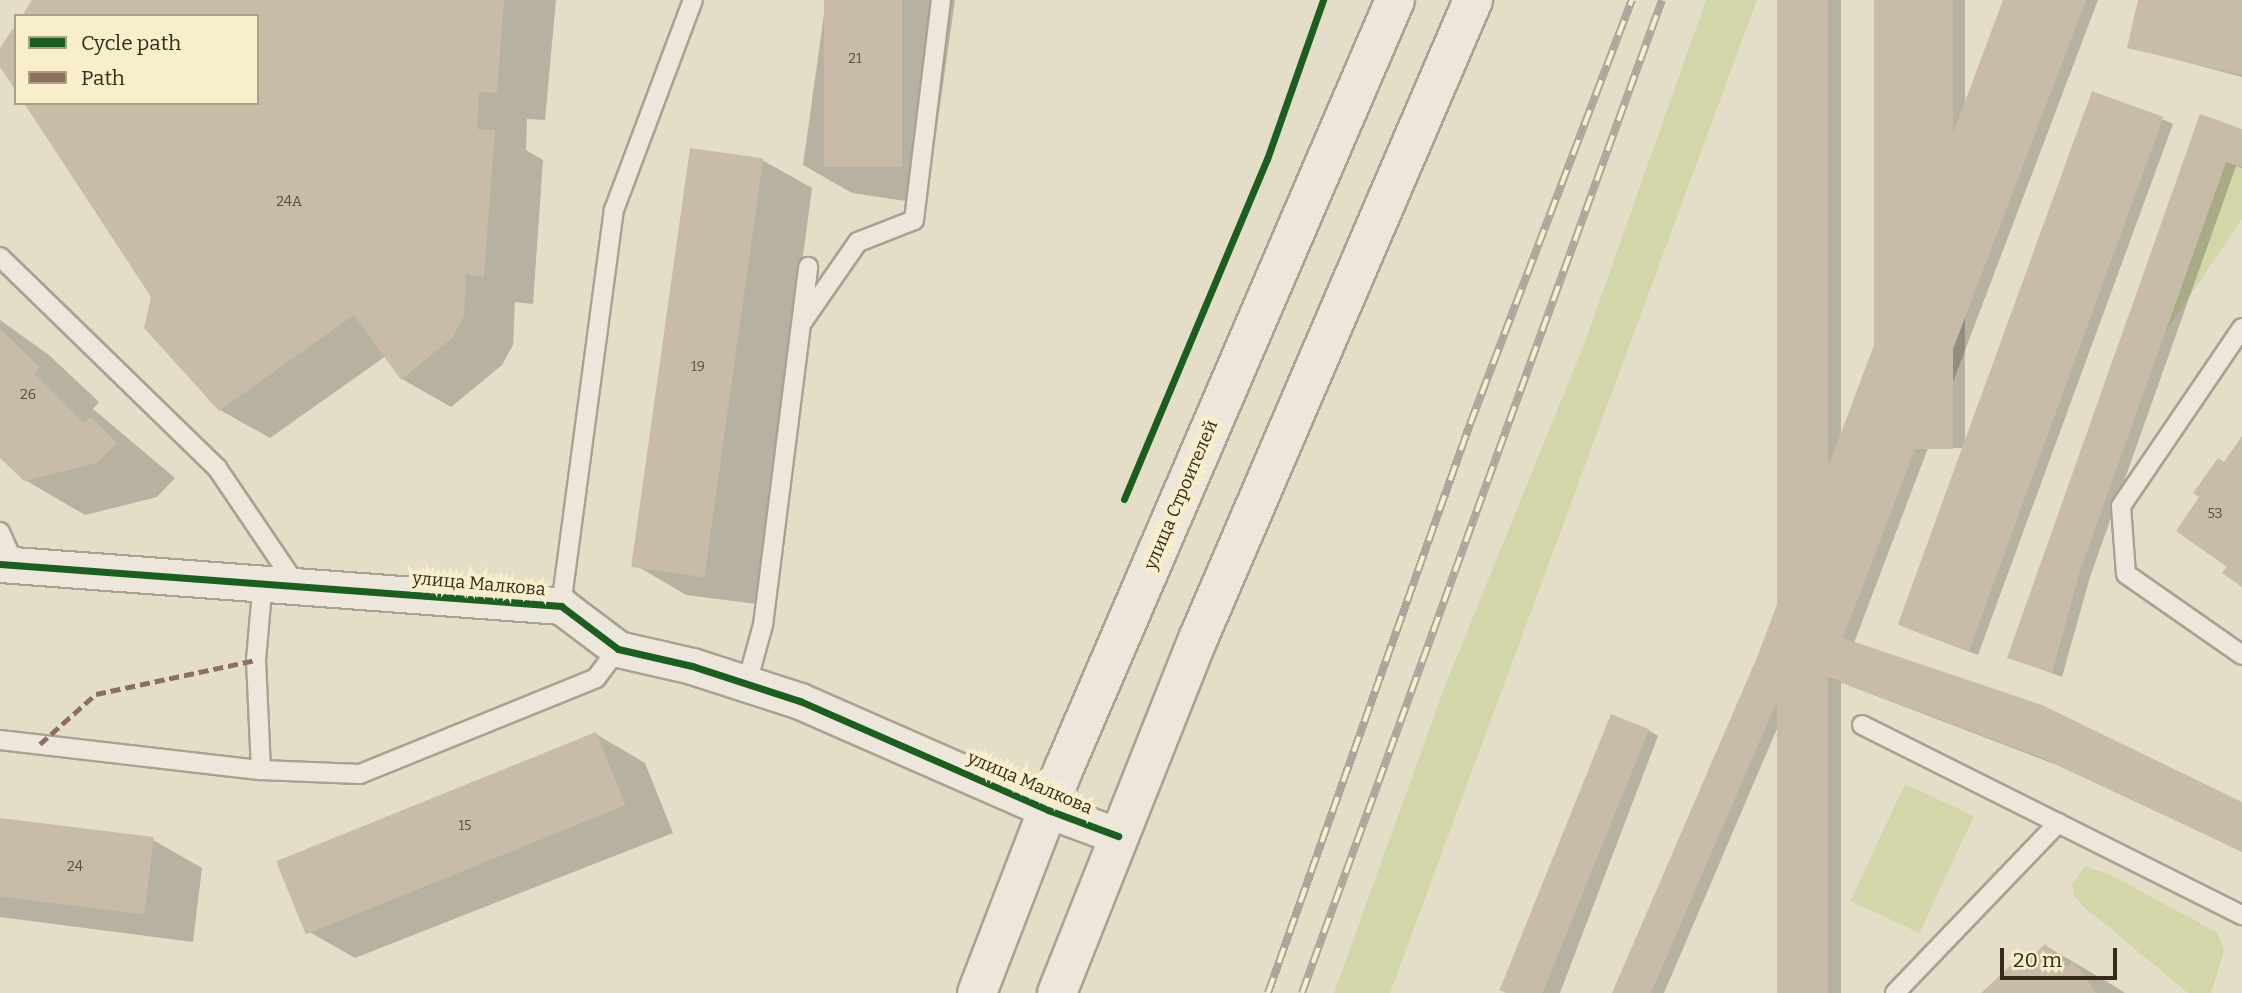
<!DOCTYPE html>
<html>
<head>
<meta charset="utf-8">
<style>
  body { margin:0 }
  #map { position:relative; width:2242px; height:993px; overflow:hidden; background:#e4dec8; font-family:Bitter,serif }
  div>[style] { position:absolute }
  [style*='--x'] { left:calc(var(--x)*1px); top:calc(var(--y)*1px); width:calc(var(--w)*1px); rotate:calc(var(--a)*1deg) }
  .green>* { inset:0; background:#d2d6a8; transform-origin:0 0 }
  .shadow>* { inset:0; background:#0003; transform-origin:0 0 }
  .building>* { inset:0; background:#c8bca8; transform-origin:0 0 }
  .roads { filter:drop-shadow(2px 0 #a8a292) drop-shadow(-2px 0 #a8a292) drop-shadow(0 2px #a8a292) drop-shadow(0 -2px #a8a292) }
  .lane>* { height:18px; margin:-9px; padding:0 9px; transform-origin:9px; border-radius:9px; background:#ece7da }
  .street>* { height:35px; margin:-17.5px; padding:0 17.5px; transform-origin:17.5px; border-radius:17.5px; background:#ece7da }
  .secondary>* { height:38px; margin:-19px; padding:0 19px; transform-origin:19px; border-radius:19px; background:#ece7da }
  .rail>* { height:8px; margin-top:-4px; transform-origin:0; background:repeating-linear-gradient(90deg,#f8eecb 0 16px,#aaa69b 0 32px); box-sizing:border-box; border-block:2px solid #aaa69b }
  .quiet>* { height:5px; margin-top:-2.5px; transform-origin:0; background:repeating-linear-gradient(90deg,#8d6e63 0 10px,transparent 0 15px) }
  .cycleway>* { height:7px; margin:-3.5px; padding:0 3.5px; transform-origin:3.5px; border-radius:3.5px; background:#1b5e20 }
  span { translate:-50% -50%; white-space:nowrap; text-align:center; line-height:1.15; -webkit-text-stroke:7px #f8eecb; paint-order:stroke }
  .number-label { font-size:14px; color:#5b4e3e }
  .number-label span { -webkit-text-stroke-width:0 }
  .street-label { font-size:18px; color:#372a1a }
  .legend { position:absolute; left:14px; top:14px; width:245px; height:91px; box-sizing:border-box; background:#f8eecb; border:2px solid #aba084; margin:0; padding:9px 12px; list-style:none; font-size:21px; color:#372a1a }
  .legend li { display:flex; align-items:center; gap:14px; height:35px }
  .legend b { width:35px; border:2px solid #aba084 }
  .scale { position:absolute; left:2000px; top:948px; width:117px; height:32px; box-sizing:border-box; border:4px solid #372a1a; border-top:0; padding-left:9px; font-size:21px; line-height:24px; white-space:nowrap; color:#372a1a; -webkit-text-stroke:5px #f8eecb; paint-order:stroke }
</style>
</head>
<body>
<div id="map">
  <div class="green">
    <div style="clip-path:polygon(1706px 0,1757px 0,1390px 993px,1334px 993px,1445px 686px,1585px 342px)"></div>
    <div style="clip-path:polygon(2226px 162px,2242px 167px,2242px 219px,2164px 334px)"></div>
    <div style="left:1905px;top:784px;width:76px;height:129px;rotate:25deg"></div>
    <div style="clip-path:polygon(2085px 867px,2107px 873px,2218px 933px,2224px 951px,2211px 993px,2188px 993px,2082px 905px,2074px 896px,2072px 884px)"></div>
  </div>
  <div class="shadow">
    <div style="clip-path:polygon(34px 0,556px 0,545px 120px,527px 119px,526px 150px,543px 160px,533px 304px,515px 302px,513px 345px,502px 365px,451px 407px,402px 379px,386px 356px,270px 438px,220px 410px,146px 327px,257px 103px,257px 16px)"></div>
    <div style="clip-path:polygon(826px 0,955px 0,926px 204px,852px 193px,803px 165px)"></div>
    <div style="left:1779px;top:0;width:62px;height:1061px"></div>
    <div style="left:1876px;top:0;width:89px;height:448px"></div>
    <div style="clip-path:polygon(2005px 0,2098px 0,1854px 643px,2242px 804px,2242px 851px,2057px 765px,1803px 668px,1664px 993px,1614px 993px,1760px 656px)"></div>
    <div style="clip-path:polygon(2140px 0,2242px 0,2242px 77px,2129px 47px)"></div>
    <div style="clip-path:polygon(2201px 116px,2242px 131px,2242px 168px,2236px 166px,2090px 577px,2062px 677px,2009px 657px)"></div>
    <div style="clip-path:polygon(2162px 119px,2173px 124px,1978px 655px,1909px 629px,1898px 623px)"></div>
    <div style="clip-path:polygon(762px 160px,812px 188px,757px 604px,686px 595px,637px 566px)"></div>
    <div style="clip-path:polygon(0 320px,49px 355px,99px 402px,93px 409px,175px 478px,157px 497px,85px 515px,25px 480px,0 456px)"></div>
    <div style="clip-path:polygon(1648px 730px,1658px 736px,1560px 993px,1507px 993px)"></div>
    <div style="clip-path:polygon(596px 734px,645px 763px,673px 833px,355px 958px,306px 930px)"></div>
    <div style="clip-path:polygon(0 820px,153px 840px,202px 868px,193px 942px,0 917px)"></div>
    <div style="clip-path:polygon(2046px 946px,2106px 981px,2125px 993px,1984px 993px,2011px 968px,2019px 972px)"></div>
  </div>
  <div class="building">
    <div style="clip-path:polygon(32px 0,504px 0,497px 93px,479px 92px,477px 129px,495px 130px,484px 277px,466px 274px,464px 316px,453px 337px,401px 380px,354px 315px,219px 411px,144px 328px,151px 297px,24px 103px,257px 103px,257px 16px,22px 16px)"></div>
    <div style="left:824px;top:0;width:78px;height:167px"></div>
    <div style="left:1777px;top:0;width:51px;height:1061px"></div>
    <div style="left:1874px;top:0;width:79px;height:449px"></div>
    <div style="clip-path:polygon(2003px 0,2086px 0,1843px 638px,2042px 705px,2242px 802px,2242px 852px,2045px 759px,1793px 664px,1651px 993px,1612px 993px,1758px 655px)"></div>
    <div style="clip-path:polygon(2138px 0,2242px 0,2242px 75px,2127px 48px)"></div>
    <div style="clip-path:polygon(16px 24px,16px 91px,0 67px,0 48px)"></div>
    <div style="left:2092px;top:91px;width:76px;height:568px;rotate:20deg"></div>
    <div style="clip-path:polygon(2200px 114px,2242px 129px,2242px 167px,2226px 162px,2080px 571px,2052px 673px,2007px 658px)"></div>
    <div style="left:690px;top:148px;width:74px;height:423px;rotate:8deg"></div>
    <div style="clip-path:polygon(0 329px,40px 367px,34px 374px,84px 423px,91px 417px,117px 443px,97px 463px,24px 481px,0 458px)"></div>
    <div style="clip-path:polygon(2242px 436px,2242px 587px,2222px 573px,2227px 567px,2176px 531px,2199px 497px,2193px 493px,2218px 458px,2224px 462px)"></div>
    <div style="left:1611px;top:714px;width:41px;height:298px;rotate:22deg"></div>
    <div style="left:596px;top:732px;width:79px;height:345px;rotate:68deg"></div>
    <div style="left:0;top:818px;width:155px;height:78px;rotate:7deg"></div>
    <div style="clip-path:polygon(2045px 944px,2067px 967px,2073px 961px,2097px 993px,1981px 993px,2011px 965px,2016px 972px)"></div>
  </div>
  <div class="roads">
    <div class="lane">
      <div style="--x:0;--y:257;--w:303;--a:44.2"></div>
      <div style="--x:217;--y:468;--w:139;--a:55.9"></div>
      <div style="--x:803;--y:321;--w:96;--a:-55.2"></div>
      <div style="--x:858;--y:242;--w:60;--a:-21.4"></div>
      <div style="--x:914;--y:220;--w:222;--a:-83"></div>
      <div style="--x:2242;--y:328;--w:215;--a:124.2"></div>
      <div style="--x:2121;--y:506;--w:68;--a:85.8"></div>
      <div style="--x:2126;--y:574;--w:141;--a:34.9"></div>
      <div style="--x:0;--y:532;--w:35;--a:66"></div>
      <div style="--x:561;--y:606;--w:400;--a:-82.4"></div>
      <div style="--x:614;--y:210;--w:224;--a:-69.4"></div>
      <div style="--x:747;--y:683;--w:60;--a:-74.6"></div>
      <div style="--x:763;--y:625;--w:361;--a:-82.8"></div>
      <div style="--x:1862;--y:725;--w:425;--a:26.6"></div>
      <div style="--x:0;--y:740;--w:263;--a:6.6"></div>
      <div style="--x:261;--y:770;--w:99;--a:2.3"></div>
      <div style="--x:360;--y:774;--w:255;--a:-22.1"></div>
      <div style="--x:596;--y:678;--w:36;--a:-53"></div>
      <div style="--x:261;--y:770;--w:110;--a:-92.6"></div>
      <div style="--x:256;--y:660;--w:80;--a:-85"></div>
      <div style="--x:1895;--y:993;--w:236;--a:-46.2"></div>
    </div>
    <div class="street">
      <div style="--x:0;--y:564;--w:563;--a:4.28"></div>
      <div style="--x:561;--y:606;--w:71;--a:37"></div>
      <div style="--x:618;--y:649;--w:76;--a:12.9"></div>
      <div style="--x:692;--y:666;--w:114;--a:18"></div>
      <div style="--x:800;--y:701;--w:271;--a:23.7"></div>
      <div style="--x:1048;--y:810;--w:75;--a:20.4"></div>
    </div>
    <div class="secondary">
      <div style="--x:977;--y:993;--w:241;--a:-68.9"></div>
      <div style="--x:1064;--y:768;--w:836;--a:-66.68"></div>
      <div style="--x:1057;--y:993;--w:381;--a:-68.3"></div>
      <div style="--x:1198;--y:639;--w:696;--a:-66.71"></div>
    </div>
  </div>
  <div class="rail">
    <div style="--x:1268;--y:993;--w:604;--a:-70.45"></div>
    <div style="--x:1470;--y:424;--w:454;--a:-69.1"></div>
    <div style="--x:1302;--y:993;--w:1056;--a:-70.07"></div>
  </div>
  <div class="quiet">
    <div style="--x:40;--y:744;--w:75;--a:-41.8"></div>
    <div style="--x:96;--y:694;--w:164;--a:-12"></div>
  </div>
  <div class="cycleway">
    <div style="--x:1124;--y:499;--w:369;--a:-67.2"></div>
    <div style="--x:1267;--y:159;--w:169;--a:-70.6"></div>
    <div style="--x:0;--y:564;--w:563;--a:4.28"></div>
    <div style="--x:561;--y:606;--w:71;--a:37"></div>
    <div style="--x:618;--y:649;--w:76;--a:12.9"></div>
    <div style="--x:692;--y:666;--w:114;--a:18"></div>
    <div style="--x:800;--y:701;--w:271;--a:23.7"></div>
    <div style="--x:1048;--y:810;--w:75;--a:20.4"></div>
  </div>
  <div class="number-label">
    <span style="left:855px;top:59px">21</span>
    <span style="left:289px;top:202px">24А</span>
    <span style="left:698px;top:367px">19</span>
    <span style="left:28px;top:395px">26</span>
    <span style="left:2215px;top:514px">53</span>
    <span style="left:465px;top:826px">15</span>
    <span style="left:75px;top:867px">24</span>
  </div>
  <div class="street-label">
    <span style="left:1181px;top:495px;rotate:-67deg">улица Строителей</span>
    <span style="left:479px;top:584px;rotate:5deg">улица Малкова</span>
    <span style="left:1030px;top:783px;rotate:23deg">улица Малкова</span>
  </div>
  <ul class="legend">
  <li><b style="height:9px;background:#1b5e20"></b>Cycle path</li>
  <li><b style="height:9px;background:#8d6e63"></b>Path</li>
  </ul>
  <div class="scale">20 m</div>
</div>
</body>
</html>
